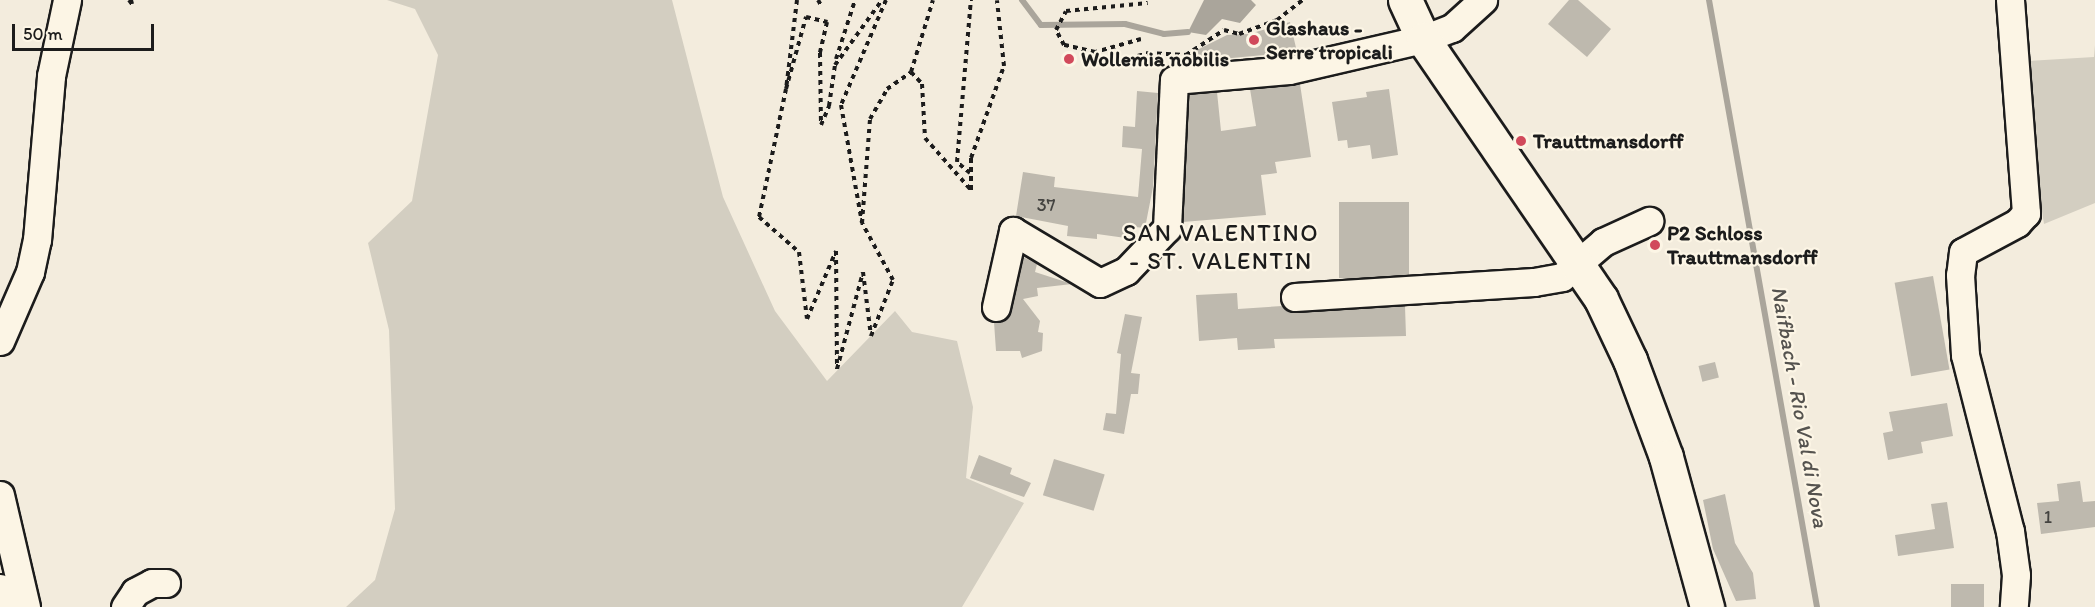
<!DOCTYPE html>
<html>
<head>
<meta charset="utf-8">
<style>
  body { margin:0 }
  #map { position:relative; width:2095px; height:607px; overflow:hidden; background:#f3ecdd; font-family:Itim,sans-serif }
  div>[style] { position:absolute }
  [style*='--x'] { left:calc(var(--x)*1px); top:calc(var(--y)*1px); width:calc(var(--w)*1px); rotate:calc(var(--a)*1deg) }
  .green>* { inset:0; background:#d3cec1 }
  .water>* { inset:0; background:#aaa59b }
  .stream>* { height:6px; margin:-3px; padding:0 3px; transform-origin:3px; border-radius:3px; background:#aaa59b }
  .building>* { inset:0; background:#beb9ae; transform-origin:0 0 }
  .path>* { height:4px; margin-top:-2px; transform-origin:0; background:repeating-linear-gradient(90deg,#1c1c1c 0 4.5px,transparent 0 9px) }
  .roads { filter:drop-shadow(2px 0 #1c1c1c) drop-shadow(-2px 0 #1c1c1c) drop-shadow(0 2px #1c1c1c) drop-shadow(0 -2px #1c1c1c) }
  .minor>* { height:27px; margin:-13.5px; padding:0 13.5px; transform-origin:13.5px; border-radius:13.5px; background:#fcf5e5 }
  .major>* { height:33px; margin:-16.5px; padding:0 16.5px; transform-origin:16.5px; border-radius:16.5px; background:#fcf5e5 }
  .dots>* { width:16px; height:16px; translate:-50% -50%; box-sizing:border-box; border:3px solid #fcf5e5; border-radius:50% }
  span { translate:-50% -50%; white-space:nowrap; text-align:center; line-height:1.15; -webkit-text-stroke:4.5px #fcf5e5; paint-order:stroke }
  .number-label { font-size:18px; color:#444340 }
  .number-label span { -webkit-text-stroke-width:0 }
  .poi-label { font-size:21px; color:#1c1c1c; font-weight:700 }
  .left { translate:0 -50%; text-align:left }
  .water-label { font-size:22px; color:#55534f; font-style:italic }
  .quarter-label { font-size:24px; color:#1c1c1c; letter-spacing:1.5px }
  .scale { position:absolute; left:12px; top:24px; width:142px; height:27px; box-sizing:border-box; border:3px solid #1c1c1c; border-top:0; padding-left:8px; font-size:18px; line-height:21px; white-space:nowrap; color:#1c1c1c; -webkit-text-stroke:4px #fcf5e5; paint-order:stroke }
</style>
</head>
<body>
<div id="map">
  <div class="green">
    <div style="clip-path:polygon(387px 0,672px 0,723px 197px,775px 311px,827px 381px,895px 311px,912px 332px,957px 341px,973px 407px,966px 478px,1024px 503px,962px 607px,346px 607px,375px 580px,395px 509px,389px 330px,368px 243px,412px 201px,438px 55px,415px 9px)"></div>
    <div style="clip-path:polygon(2095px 45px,2095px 203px,2044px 224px,2023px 92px,2028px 61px,2094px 57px)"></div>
  </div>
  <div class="water">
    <div style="clip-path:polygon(1204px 0,1251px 0,1256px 5px,1240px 23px,1222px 19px,1206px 35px,1188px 32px)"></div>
  </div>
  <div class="stream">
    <div style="--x:1022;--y:0;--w:31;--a:53"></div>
    <div style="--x:1041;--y:25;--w:84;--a:-0.7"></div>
    <div style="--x:1125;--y:24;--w:40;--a:14.4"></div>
    <div style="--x:1164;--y:34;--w:24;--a:-5"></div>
    <div style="--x:1709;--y:0;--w:617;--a:79.91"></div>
  </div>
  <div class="building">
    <div style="clip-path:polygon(1569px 0,1578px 0,1611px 29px,1587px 57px,1548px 24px)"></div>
    <div style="clip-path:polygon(1290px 22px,1297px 52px,1200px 61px,1197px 50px,1227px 35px,1249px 34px)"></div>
    <div style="clip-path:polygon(1300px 84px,1311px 157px,1275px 162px,1277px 173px,1261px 175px,1266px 215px,1183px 222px,1189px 94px,1217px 92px,1221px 131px,1256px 126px,1250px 89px)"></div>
    <div style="clip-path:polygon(1389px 89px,1398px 155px,1372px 159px,1370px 145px,1348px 148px,1347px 140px,1338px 141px,1332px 102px,1367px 97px,1366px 92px)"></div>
    <div style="clip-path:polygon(1137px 91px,1158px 93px,1153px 187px,1145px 228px,1135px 227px,1133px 239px,1097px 234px,1097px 239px,1067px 236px,1068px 226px,1016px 216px,1023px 172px,1055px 177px,1054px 187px,1138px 197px,1142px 149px,1122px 147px,1123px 126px,1135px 127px)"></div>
    <div style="left:1339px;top:202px;width:70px;height:76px"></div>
    <div style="clip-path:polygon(1023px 257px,1037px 264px,1035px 272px,1072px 284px,1037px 288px,1038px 296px,1023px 299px,1040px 321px,1038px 332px,1043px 333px,1042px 351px,1022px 358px,1020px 351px,996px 351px,994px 322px,1007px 318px,1011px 311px)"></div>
    <div style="left:1933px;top:276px;width:95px;height:39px;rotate:80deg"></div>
    <div style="clip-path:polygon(1237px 293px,1238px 309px,1282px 306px,1296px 313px,1405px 306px,1406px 336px,1274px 339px,1275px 348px,1238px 350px,1237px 338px,1199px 341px,1196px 295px)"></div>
    <div style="clip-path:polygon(1125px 314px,1142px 317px,1131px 373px,1140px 374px,1138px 394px,1131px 394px,1124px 434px,1103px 430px,1106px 413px,1116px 414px,1121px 354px,1117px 353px)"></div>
    <div style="left:1715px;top:362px;width:16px;height:17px;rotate:76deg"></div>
    <div style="clip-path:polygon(1947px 403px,1953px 436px,1921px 442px,1923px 453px,1888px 460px,1883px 433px,1893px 431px,1889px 412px)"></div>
    <div style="clip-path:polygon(979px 455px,1012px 468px,1010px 474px,1031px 483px,1024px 497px,970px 478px)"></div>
    <div style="left:1054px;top:459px;width:53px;height:38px;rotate:17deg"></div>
    <div style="clip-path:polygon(2080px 481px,2083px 502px,2095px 501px,2095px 527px,2041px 534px,2037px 503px,2059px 501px,2057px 484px)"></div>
    <div style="clip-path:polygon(1725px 494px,1735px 543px,1753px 573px,1756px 599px,1736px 601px,1713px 549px,1703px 500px)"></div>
    <div style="clip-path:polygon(1947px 502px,1954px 548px,1898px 556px,1895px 535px,1935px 529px,1931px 504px)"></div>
    <div style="left:1984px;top:584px;width:23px;height:33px;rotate:90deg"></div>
  </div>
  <div class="path">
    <div style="--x:129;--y:0;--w:5;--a:53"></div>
    <div style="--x:132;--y:4;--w:4;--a:-104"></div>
    <div style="--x:797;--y:0;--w:90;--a:97"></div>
    <div style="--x:786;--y:89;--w:75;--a:-74.5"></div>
    <div style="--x:806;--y:17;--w:22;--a:13"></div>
    <div style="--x:827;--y:22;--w:32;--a:103"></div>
    <div style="--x:820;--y:53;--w:72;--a:89.2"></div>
    <div style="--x:821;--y:125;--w:21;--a:-67"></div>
    <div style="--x:829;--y:106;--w:41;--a:-81.7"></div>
    <div style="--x:835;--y:65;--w:80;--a:-54.1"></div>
    <div style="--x:818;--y:0;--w:8;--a:60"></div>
    <div style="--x:886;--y:0;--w:114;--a:113.2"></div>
    <div style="--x:841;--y:105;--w:120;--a:79.9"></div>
    <div style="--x:862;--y:223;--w:104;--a:-85.6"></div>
    <div style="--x:870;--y:119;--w:34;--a:-60"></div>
    <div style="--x:887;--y:89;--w:29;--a:-35"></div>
    <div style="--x:911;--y:72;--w:16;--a:47"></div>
    <div style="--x:922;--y:84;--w:54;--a:86.8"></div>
    <div style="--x:925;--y:138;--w:69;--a:48.5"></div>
    <div style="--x:971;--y:190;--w:32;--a:-90"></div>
    <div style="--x:971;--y:158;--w:98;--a:-70.3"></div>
    <div style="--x:1004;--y:66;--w:66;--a:-96.1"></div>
    <div style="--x:1141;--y:39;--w:48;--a:164.2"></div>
    <div style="--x:1095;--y:52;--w:32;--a:-167"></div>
    <div style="--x:1064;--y:45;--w:17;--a:-118"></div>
    <div style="--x:1056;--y:30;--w:21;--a:-62"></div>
    <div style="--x:1066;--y:11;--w:82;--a:-5.6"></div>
    <div style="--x:1095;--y:52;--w:16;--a:60"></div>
    <div style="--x:1103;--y:66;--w:47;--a:-16.1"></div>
    <div style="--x:1148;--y:53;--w:38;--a:3"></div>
    <div style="--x:1186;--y:55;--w:45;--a:-33.3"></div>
    <div style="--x:1224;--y:30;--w:16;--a:15"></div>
    <div style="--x:1239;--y:34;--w:40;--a:-20.2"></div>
    <div style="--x:1277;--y:20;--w:33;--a:-38"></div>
    <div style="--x:836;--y:59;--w:62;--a:-72.1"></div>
    <div style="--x:911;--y:72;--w:75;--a:-73"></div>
    <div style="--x:786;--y:89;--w:131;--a:101.9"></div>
    <div style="--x:759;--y:217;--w:53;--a:41.2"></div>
    <div style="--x:799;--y:252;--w:67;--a:83.2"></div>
    <div style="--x:807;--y:319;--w:74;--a:-66.9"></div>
    <div style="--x:836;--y:251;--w:118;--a:89.5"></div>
    <div style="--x:837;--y:369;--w:100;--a:-75"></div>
    <div style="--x:863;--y:272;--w:64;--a:82.9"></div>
    <div style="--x:871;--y:336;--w:60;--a:-68.6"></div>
    <div style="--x:893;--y:280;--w:65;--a:-118.5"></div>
    <div style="--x:970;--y:173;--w:17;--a:-140"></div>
    <div style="--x:957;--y:162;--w:163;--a:-85.1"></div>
  </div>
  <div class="roads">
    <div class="minor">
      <div style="--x:2010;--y:0;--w:214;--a:85.7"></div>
      <div style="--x:2026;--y:213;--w:13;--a:132"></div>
      <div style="--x:2017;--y:223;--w:61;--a:151.8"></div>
      <div style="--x:1963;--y:252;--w:23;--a:97"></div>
      <div style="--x:1960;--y:275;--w:80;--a:86.4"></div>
      <div style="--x:1965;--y:355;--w:182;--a:75.7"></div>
      <div style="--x:2010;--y:531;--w:44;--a:82.2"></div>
      <div style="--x:2016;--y:575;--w:32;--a:94"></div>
      <div style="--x:1295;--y:297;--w:239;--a:-3.6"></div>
      <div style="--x:1534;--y:282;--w:28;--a:-10"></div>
      <div style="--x:1562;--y:277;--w:54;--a:-40.5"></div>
      <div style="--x:1603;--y:242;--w:51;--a:-24.5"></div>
      <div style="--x:996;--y:307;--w:78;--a:-77.4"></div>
      <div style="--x:1013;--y:231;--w:101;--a:30.9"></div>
      <div style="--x:1100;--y:283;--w:29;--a:-25"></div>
      <div style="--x:1126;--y:271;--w:59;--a:-46.4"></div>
      <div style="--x:1167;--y:228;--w:148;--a:-87.3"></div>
      <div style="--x:1174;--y:80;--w:115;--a:-5"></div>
      <div style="--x:1289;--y:70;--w:138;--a:-13"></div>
      <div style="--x:1423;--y:39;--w:31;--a:-21"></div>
      <div style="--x:1452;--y:28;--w:42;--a:-42.1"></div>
      <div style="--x:0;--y:341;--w:75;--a:-66.5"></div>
      <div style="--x:30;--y:272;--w:33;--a:-78"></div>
      <div style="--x:37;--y:240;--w:165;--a:-85.1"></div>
      <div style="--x:51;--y:76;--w:78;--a:-78.1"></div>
      <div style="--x:0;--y:495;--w:115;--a:76.9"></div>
      <div style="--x:0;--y:588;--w:20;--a:75"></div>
      <div style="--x:125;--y:607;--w:18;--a:-56"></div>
      <div style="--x:135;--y:592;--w:19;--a:-28"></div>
      <div style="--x:152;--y:583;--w:14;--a:0"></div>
    </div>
    <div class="major">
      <div style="--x:1405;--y:0;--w:43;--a:65.2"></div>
      <div style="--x:1423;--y:39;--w:315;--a:55.6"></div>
      <div style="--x:1601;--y:299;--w:68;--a:64.6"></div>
      <div style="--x:1630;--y:360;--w:103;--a:69.6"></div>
      <div style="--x:1666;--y:457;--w:156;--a:74.7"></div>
    </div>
  </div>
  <div class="dots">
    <div style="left:1254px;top:40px;background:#d1495b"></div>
    <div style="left:1069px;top:59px;background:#d1495b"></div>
    <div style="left:1521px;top:141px;background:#d1495b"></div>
    <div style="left:1655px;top:245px;background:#d1495b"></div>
  </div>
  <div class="number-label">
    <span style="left:1046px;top:205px">37</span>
    <span style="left:2048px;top:517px">1</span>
  </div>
  <div class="poi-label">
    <span class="left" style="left:1266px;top:40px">Glashaus -<br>Serre tropicali</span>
    <span class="left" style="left:1081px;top:59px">Wollemia nobilis</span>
    <span class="left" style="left:1533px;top:141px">Trauttmansdorff</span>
    <span class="left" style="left:1667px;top:245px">P2 Schloss<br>Trauttmansdorff</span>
  </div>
  <div class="water-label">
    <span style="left:1800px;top:407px;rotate:80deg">Naifbach - Rio Val di Nova</span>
  </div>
  <div class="quarter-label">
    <span style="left:1221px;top:247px">SAN VALENTINO<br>- ST. VALENTIN</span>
  </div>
  <div class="scale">50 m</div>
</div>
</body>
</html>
